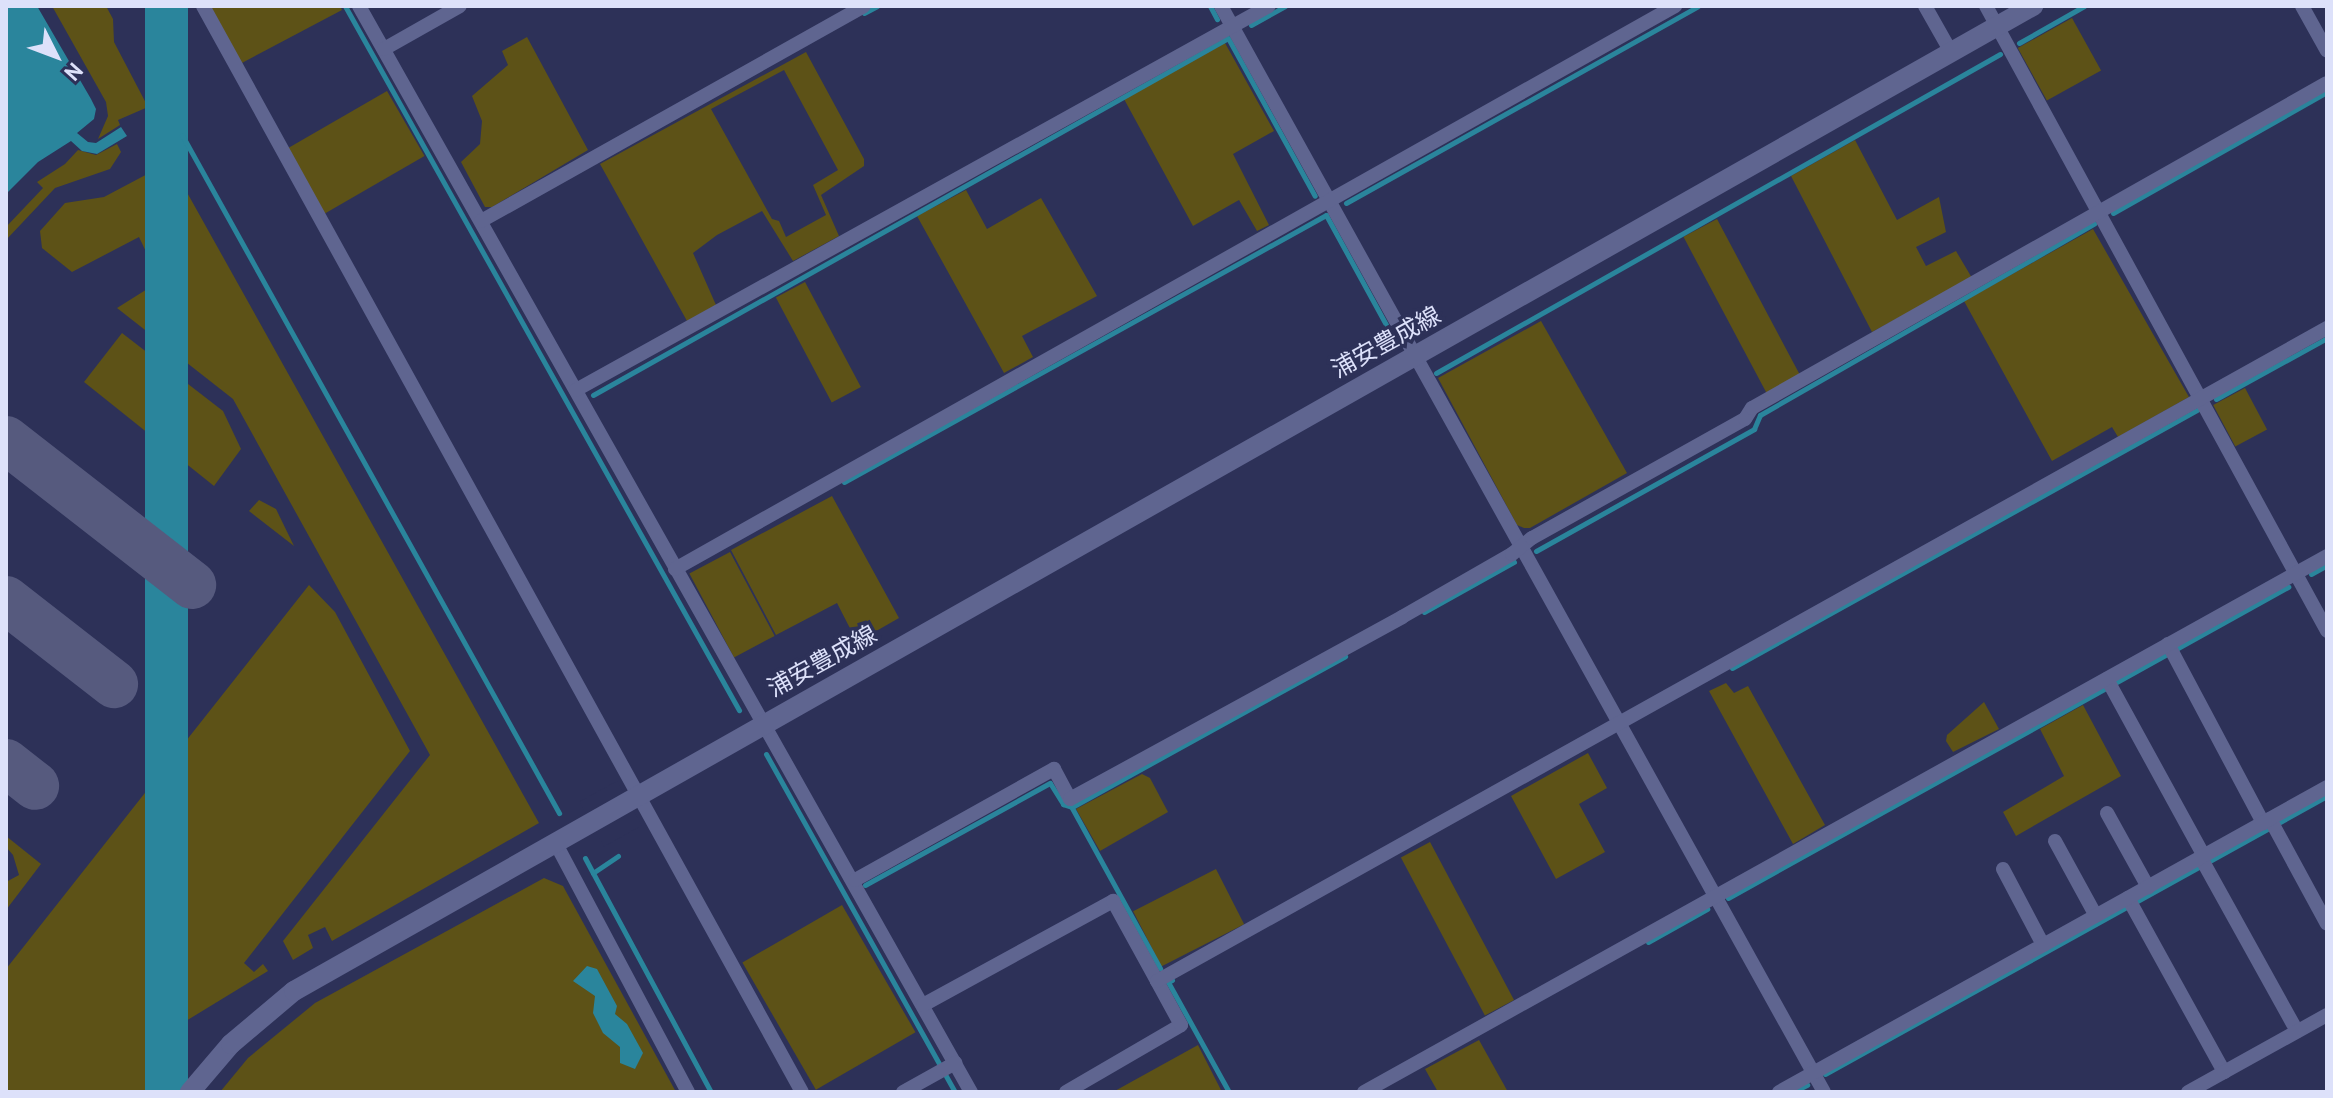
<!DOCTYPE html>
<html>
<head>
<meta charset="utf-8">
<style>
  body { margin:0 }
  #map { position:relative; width:2333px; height:1098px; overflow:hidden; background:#2d3158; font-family:"PT Sans","Noto Sans JP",sans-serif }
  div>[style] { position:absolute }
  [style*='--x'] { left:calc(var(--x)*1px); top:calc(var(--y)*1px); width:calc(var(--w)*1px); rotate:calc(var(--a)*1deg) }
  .green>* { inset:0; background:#5d5217; transform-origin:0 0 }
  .water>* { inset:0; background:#2a859c; transform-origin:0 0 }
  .pier>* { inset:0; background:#2d3158; transform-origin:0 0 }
  .stream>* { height:5px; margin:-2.5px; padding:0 2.5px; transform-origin:2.5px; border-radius:2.5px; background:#2a859c }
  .taxiway>* { height:48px; margin:-24px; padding:0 24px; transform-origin:24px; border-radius:24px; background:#565a7e }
  .street>* { height:14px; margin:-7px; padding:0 7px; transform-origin:7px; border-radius:7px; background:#5f6590 }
  .secondary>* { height:20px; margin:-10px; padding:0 10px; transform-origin:10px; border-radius:10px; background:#5f6590 }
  span { translate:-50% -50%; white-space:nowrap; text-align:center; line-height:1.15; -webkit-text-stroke:7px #2d3158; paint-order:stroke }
  .street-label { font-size:24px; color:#dde1fa }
  .frame { position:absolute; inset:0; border:8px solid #dde1fa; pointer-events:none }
  .north { position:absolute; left:16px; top:16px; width:80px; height:80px; -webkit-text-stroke:6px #2d3158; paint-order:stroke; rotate:132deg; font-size:22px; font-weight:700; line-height:32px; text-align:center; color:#dde1fa }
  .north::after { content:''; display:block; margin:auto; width:28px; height:36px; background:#dde1fa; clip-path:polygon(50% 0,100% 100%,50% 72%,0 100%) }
</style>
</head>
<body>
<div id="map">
  <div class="green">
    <div style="clip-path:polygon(52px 6px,106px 6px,113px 19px,114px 42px,148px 107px,118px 120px,120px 125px,98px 139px,108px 116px,106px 102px)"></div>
    <div style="clip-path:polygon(209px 6px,340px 6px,342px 10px,240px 64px)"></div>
    <div style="left:2072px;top:18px;width:60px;height:62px;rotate:61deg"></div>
    <div style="clip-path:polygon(527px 37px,588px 150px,492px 207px,485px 207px,461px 162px,480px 144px,482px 121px,472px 96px,508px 65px,502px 51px)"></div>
    <div style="clip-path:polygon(1225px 43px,1274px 131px,1233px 154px,1269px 225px,1257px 231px,1239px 200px,1193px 226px,1124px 99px)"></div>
    <div style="clip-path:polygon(evenodd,806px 52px,864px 159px,864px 166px,821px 195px,839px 236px,793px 261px,762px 211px,717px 235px,693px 253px,716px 305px,687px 321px,600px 164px,806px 52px,784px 70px,838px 170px,813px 185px,826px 215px,786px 237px,779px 221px,772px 219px,711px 109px,784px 70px)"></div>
    <div style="left:387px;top:91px;width:75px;height:115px;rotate:60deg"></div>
    <div style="clip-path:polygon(1855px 140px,1897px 220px,1939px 197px,1946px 232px,1916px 247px,1926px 266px,1956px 251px,1972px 278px,1872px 332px,1791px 176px)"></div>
    <div style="clip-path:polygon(117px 144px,121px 152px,110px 169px,55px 188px,6px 240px,6px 227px,43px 188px,37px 182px,65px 164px,78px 150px,96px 155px)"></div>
    <div style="clip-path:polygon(170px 162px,539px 823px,332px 941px,325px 927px,308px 935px,313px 948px,293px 960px,283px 941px,430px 755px,233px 399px,117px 308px,160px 281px,139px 237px,72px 272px,42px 248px,40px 231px,65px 203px,104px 197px)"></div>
    <div style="clip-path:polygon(966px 190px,987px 229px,1041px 198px,1097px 296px,1022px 336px,1033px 357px,1004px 373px,917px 216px)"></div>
    <div style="left:1717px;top:219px;width:177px;height:38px;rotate:62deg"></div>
    <div style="clip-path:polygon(2093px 229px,2189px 397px,2118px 437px,2112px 427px,2052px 461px,1964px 301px)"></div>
    <div style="left:805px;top:282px;width:119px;height:33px;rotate:62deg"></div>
    <div style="clip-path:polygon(1541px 321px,1627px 473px,1530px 528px,1524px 528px,1517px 525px,1438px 378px)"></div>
    <div style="clip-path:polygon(122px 333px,223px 411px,241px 449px,214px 486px,84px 382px)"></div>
    <div style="left:2245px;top:388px;width:47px;height:36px;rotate:62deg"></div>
    <div style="clip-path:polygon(832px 496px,899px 618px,857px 642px,837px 603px,776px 635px,731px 550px)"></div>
    <div style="clip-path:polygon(259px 500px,276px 509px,294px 546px,249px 511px)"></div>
    <div style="left:730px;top:552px;width:95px;height:46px;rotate:62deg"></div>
    <div style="clip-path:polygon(309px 585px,335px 612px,410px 751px,244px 963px,254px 972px,263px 964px,268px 971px,181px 1024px,186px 1034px,180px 1064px,158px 1092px,6px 1092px,6px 969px)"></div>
    <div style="clip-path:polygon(1726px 683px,1734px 693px,1748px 686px,1825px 825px,1793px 844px,1709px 691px)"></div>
    <div style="clip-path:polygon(1984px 702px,1999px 729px,1953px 752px,1946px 741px,1947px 735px)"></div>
    <div style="clip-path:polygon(2083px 705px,2121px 776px,2016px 836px,2003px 812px,2064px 776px,2040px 729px)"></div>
    <div style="clip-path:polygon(1588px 753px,1607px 788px,1579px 804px,1605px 852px,1556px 879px,1511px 796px)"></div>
    <div style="clip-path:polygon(1142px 774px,1150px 778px,1168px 812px,1100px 851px,1076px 809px)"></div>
    <div style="clip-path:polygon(6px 836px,41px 864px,6px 910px,6px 882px,19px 875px,13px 855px,6px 847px)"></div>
    <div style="left:1430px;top:842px;width:179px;height:33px;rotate:62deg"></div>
    <div style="left:1216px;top:869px;width:62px;height:93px;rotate:63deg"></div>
    <div style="clip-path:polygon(544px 878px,563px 886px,676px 1092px,220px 1092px,248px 1058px,315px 1003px)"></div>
    <div style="left:842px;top:905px;width:147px;height:115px;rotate:60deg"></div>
    <div style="clip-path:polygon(1479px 1040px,1508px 1092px,1438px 1092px,1425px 1069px)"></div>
    <div style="clip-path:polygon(1198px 1045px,1222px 1092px,1113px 1092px)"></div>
  </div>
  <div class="water">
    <div style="clip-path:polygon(6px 6px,37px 6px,91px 99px,96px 109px,94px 119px,77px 133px,88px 142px,96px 143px,121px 127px,127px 136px,97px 154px,82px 151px,71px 141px,38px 162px,6px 194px)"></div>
    <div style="left:145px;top:6px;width:43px;height:1241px"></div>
    <div style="clip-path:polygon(587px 966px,597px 969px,617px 1006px,615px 1014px,627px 1024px,643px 1053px,635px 1069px,620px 1063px,620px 1047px,603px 1033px,593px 1013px,595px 996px,573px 981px)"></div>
  </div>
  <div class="pier">
    <div style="left:617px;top:781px;width:51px;height:43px;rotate:61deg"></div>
  </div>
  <div class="stream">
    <div style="--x:345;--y:6;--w:807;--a:60.77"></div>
    <div style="--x:1210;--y:6;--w:15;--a:62"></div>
    <div style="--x:864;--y:13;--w:15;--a:-28"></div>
    <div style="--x:1251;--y:25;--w:39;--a:-29"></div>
    <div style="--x:2019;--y:43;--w:75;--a:-29.6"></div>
    <div style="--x:182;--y:135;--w:776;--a:60.92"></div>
    <div style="--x:1346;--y:203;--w:403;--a:-29.2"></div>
    <div style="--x:2113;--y:213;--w:246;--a:-29.5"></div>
    <div style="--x:1436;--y:373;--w:648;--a:-29.49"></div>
    <div style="--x:593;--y:395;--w:728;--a:-29.34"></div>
    <div style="--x:1228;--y:38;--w:180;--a:61.2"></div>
    <div style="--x:2216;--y:399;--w:127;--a:-28.8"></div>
    <div style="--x:844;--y:482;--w:551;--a:-28.98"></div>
    <div style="--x:1326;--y:215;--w:144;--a:61.3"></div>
    <div style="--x:1536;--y:551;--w:250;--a:-29.2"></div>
    <div style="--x:1754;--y:429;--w:15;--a:-67"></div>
    <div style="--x:1760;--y:415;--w:385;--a:-29.8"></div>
    <div style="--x:2311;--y:574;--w:18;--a:-29"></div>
    <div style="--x:1424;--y:612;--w:103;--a:-29.1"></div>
    <div style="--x:1732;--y:668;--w:532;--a:-29.02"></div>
    <div style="--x:766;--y:754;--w:387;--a:60.8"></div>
    <div style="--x:1072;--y:808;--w:183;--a:61.2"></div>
    <div style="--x:618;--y:856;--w:30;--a:146"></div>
    <div style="--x:593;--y:873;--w:249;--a:61.7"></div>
    <div style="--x:585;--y:858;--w:17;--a:62"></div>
    <div style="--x:865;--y:885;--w:211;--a:-28.9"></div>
    <div style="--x:1050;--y:783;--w:25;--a:58"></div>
    <div style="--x:1063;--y:804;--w:9;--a:18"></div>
    <div style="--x:1072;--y:807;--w:312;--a:-28.9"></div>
    <div style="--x:1728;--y:898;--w:641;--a:-29.05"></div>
    <div style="--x:1648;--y:942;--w:68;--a:-29.2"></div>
    <div style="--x:1172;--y:980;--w:4;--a:153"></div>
    <div style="--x:1168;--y:982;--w:126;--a:61"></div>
    <div style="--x:1825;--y:1074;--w:574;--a:-28.98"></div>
    <div style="--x:1793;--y:1092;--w:16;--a:-27"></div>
  </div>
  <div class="taxiway">
    <div style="--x:6;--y:440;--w:236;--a:37.9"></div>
    <div style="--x:6;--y:600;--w:137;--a:37.9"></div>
    <div style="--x:6;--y:763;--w:37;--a:38"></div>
  </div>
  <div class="street">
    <div style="--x:203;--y:6;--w:1240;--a:61.12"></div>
    <div style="--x:359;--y:6;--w:1247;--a:60.6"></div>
    <div style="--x:1221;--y:6;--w:1242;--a:60.96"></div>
    <div style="--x:1925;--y:6;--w:53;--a:60.5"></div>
    <div style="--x:1986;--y:6;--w:712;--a:61.38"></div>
    <div style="--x:2302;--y:6;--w:51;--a:60.9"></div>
    <div style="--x:384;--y:49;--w:87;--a:-29.5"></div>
    <div style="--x:481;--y:221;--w:439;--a:-29.3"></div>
    <div style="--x:576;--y:390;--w:792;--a:-28.99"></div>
    <div style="--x:675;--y:569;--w:1148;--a:-29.38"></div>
    <div style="--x:2168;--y:644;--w:203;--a:62"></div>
    <div style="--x:2107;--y:679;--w:202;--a:61.3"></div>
    <div style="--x:2107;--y:813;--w:85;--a:61"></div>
    <div style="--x:2270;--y:819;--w:119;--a:61.5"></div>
    <div style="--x:2055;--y:841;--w:85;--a:61.3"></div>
    <div style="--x:555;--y:842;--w:283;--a:62"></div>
    <div style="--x:2201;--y:858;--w:198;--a:61"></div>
    <div style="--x:2003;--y:869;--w:86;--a:62.2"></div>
    <div style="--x:855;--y:880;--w:228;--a:-29.2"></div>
    <div style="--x:1054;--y:769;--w:34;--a:62"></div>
    <div style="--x:1070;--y:799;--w:379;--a:-28.7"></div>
    <div style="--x:1402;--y:617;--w:127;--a:-29.8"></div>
    <div style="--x:1512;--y:554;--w:26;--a:-39"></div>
    <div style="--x:1532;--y:538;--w:244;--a:-29.2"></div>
    <div style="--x:1745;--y:419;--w:13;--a:-58"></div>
    <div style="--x:1752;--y:408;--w:660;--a:-29.48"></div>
    <div style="--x:2128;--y:898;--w:199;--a:61.1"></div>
    <div style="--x:923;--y:1005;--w:217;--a:-28.7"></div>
    <div style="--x:1113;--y:901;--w:91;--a:61.2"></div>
    <div style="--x:903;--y:1092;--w:60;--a:-29.1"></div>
    <div style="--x:1066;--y:1092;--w:133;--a:-30.2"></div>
    <div style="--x:1181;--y:1025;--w:50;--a:-118.6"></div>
    <div style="--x:1157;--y:981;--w:1340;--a:-29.17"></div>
    <div style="--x:1364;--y:1092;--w:1102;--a:-29.1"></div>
    <div style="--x:1779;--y:1092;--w:627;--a:-29.1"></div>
    <div style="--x:2188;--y:1092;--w:159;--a:-29"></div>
  </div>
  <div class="secondary">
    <div style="--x:190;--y:1092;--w:63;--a:-49.5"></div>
    <div style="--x:231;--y:1044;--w:82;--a:-40.1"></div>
    <div style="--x:294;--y:991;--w:1999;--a:-29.53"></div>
  </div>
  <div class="street-label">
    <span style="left:1386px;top:342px;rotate:-29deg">浦安豊成線</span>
    <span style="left:822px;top:661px;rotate:-29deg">浦安豊成線</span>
  </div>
  <div class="frame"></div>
  <div class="north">N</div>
</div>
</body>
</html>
